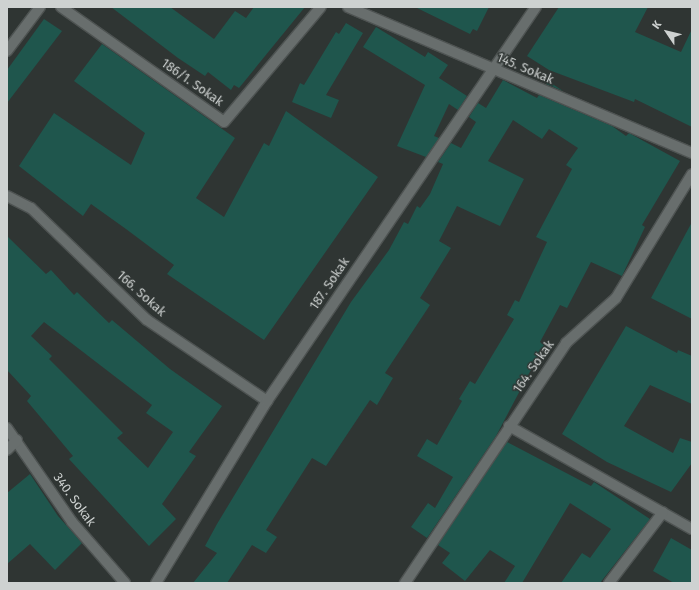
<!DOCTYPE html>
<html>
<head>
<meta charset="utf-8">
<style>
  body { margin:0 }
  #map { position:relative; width:699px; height:590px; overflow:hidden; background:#2f3533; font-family:"Fira Sans",sans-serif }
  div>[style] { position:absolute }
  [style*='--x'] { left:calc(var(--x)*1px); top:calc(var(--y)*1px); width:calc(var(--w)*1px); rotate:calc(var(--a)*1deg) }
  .building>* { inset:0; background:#1f564d }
  .roads { filter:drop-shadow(1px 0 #4e5352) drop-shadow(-1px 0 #4e5352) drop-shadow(0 1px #4e5352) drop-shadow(0 -1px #4e5352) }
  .minor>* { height:10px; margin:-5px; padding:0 5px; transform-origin:5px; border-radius:5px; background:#686e6d }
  span { translate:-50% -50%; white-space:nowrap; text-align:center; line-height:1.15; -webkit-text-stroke:3px #2f3533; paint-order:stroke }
  .street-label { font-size:13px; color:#ced2d1 }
  .frame { position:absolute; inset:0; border:8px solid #ced2d1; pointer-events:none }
  .north { position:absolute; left:647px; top:12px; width:40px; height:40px; -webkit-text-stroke:3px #2f3533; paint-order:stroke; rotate:305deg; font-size:11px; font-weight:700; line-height:16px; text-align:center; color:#ced2d1 }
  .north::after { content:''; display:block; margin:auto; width:14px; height:18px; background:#ced2d1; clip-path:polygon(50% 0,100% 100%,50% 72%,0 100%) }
</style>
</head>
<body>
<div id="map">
  <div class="building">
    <div style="clip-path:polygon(111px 7px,170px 7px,214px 39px,235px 11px,246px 18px,254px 7px,305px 7px,239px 88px,234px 85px,231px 90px,208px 72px,205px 76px,178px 58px)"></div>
    <div style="clip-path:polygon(415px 7px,489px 7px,477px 31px,473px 29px,470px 34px)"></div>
    <div style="clip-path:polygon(559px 7px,648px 7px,635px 32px,681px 52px,692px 29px,692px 127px,635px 99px,634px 102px,549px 70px,527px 56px)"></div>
    <div style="clip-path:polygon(44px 19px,62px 31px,7px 103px,7px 70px)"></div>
    <div style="clip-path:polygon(346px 23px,363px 33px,326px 95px,339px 100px,331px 118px,292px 102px,300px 83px,304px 85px,336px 32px,339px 34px)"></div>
    <div style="clip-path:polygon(376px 27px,425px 57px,428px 52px,448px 65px,439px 78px,467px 96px,458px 110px,449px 104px,434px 136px,439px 138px,426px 157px,397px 146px,425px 85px,363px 47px)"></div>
    <div style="clip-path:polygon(102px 44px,235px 138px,196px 198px,224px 217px,264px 143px,269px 146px,286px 111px,378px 177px,264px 340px,167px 274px,174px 265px,126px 229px,91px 204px,83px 216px,19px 166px,54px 113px,131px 165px,145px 133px,74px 81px)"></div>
    <div style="clip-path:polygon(503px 80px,537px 98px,539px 95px,612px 126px,626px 136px,629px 133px,680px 161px,642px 225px,645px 227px,622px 276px,591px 262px,567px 308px,560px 305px,540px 342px,544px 345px,496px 436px,427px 538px,411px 527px,428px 503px,435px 508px,453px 477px,417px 456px,427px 439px,437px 445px,462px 401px,459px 399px,470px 381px,475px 384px,514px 319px,507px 315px,515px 300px,519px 302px,547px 242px,536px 237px,572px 169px,566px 165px,578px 148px,549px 129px,542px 139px,513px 120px,488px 161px,524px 179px,500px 226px,457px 206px,439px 241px,451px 248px,420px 298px,430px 305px,385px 373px,393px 378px,377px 405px,370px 400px,326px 466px,312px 458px,266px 530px,277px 537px,266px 553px,252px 545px,227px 583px,193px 583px,217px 553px,205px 546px,217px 524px,351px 302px,389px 250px,404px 222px,408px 224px,417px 206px,420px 208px,430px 194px,443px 164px,438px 162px,451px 143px,461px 148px,476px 122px,469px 117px,478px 103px,486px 108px)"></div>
    <div style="clip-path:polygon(548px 81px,563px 91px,546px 84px)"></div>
    <div style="clip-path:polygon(692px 222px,692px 319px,651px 298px)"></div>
    <div style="clip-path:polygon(evenodd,7px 236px,46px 274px,51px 270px,74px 295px,77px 292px,109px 323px,112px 320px,170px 369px,222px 406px,189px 452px,196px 456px,162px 504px,176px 519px,149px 546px,69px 459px,73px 456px,27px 401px,31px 396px,7px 370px,7px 236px,44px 322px,152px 405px,146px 413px,173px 432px,148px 468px,117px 438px,123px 433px,49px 359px,52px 356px,31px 336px,44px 322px)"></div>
    <div style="clip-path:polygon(626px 326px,677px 353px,678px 350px,692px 356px,692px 404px,650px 385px,624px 426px,673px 453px,680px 438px,692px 442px,692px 463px,671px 492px,607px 462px,562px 434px)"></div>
    <div style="clip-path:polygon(507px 442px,591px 486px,594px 482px,650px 519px,600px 583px,561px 583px,582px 553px,590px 558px,611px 529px,570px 503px,522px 583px,504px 583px,515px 566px,490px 550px,465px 581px,442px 563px,450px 553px,438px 545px)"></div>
    <div style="clip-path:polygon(30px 474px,58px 516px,82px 543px,55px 570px,30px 544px,7px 564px,7px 493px)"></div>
    <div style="clip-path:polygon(671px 538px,692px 550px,692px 583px,674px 583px,653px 571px)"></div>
  </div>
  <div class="roads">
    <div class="minor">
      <div style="--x:61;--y:7;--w:199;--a:35.2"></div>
      <div style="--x:224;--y:122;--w:150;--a:-49.9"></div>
      <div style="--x:348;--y:7;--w:374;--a:23"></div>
      <div style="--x:7;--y:51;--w:55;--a:-53.1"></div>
      <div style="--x:7;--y:196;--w:27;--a:27"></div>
      <div style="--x:31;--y:208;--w:161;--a:44"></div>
      <div style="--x:147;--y:320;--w:145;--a:34"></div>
      <div style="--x:509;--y:426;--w:210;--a:29.4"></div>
      <div style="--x:7;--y:428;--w:114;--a:55.3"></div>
      <div style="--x:72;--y:522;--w:81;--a:49"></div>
      <div style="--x:7;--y:450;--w:14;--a:-45"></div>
      <div style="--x:156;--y:583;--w:213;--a:-58.6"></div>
      <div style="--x:267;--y:401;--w:477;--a:-55.7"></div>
      <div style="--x:405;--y:583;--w:289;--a:-56.1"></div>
      <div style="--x:566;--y:343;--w:67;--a:-42"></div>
      <div style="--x:616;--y:298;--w:145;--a:-58.5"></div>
      <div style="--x:609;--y:583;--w:89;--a:-52.7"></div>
    </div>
  </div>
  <div class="street-label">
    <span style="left:525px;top:69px;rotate:23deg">145. Sokak</span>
    <span style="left:192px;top:83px;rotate:35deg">186/1. Sokak</span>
    <span style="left:330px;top:284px;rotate:-56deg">187. Sokak</span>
    <span style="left:141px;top:294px;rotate:42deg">166. Sokak</span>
    <span style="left:534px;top:367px;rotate:-55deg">164. Sokak</span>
    <span style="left:74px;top:500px;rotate:54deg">340. Sokak</span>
  </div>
  <div class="frame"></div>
  <div class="north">K</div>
</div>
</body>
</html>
